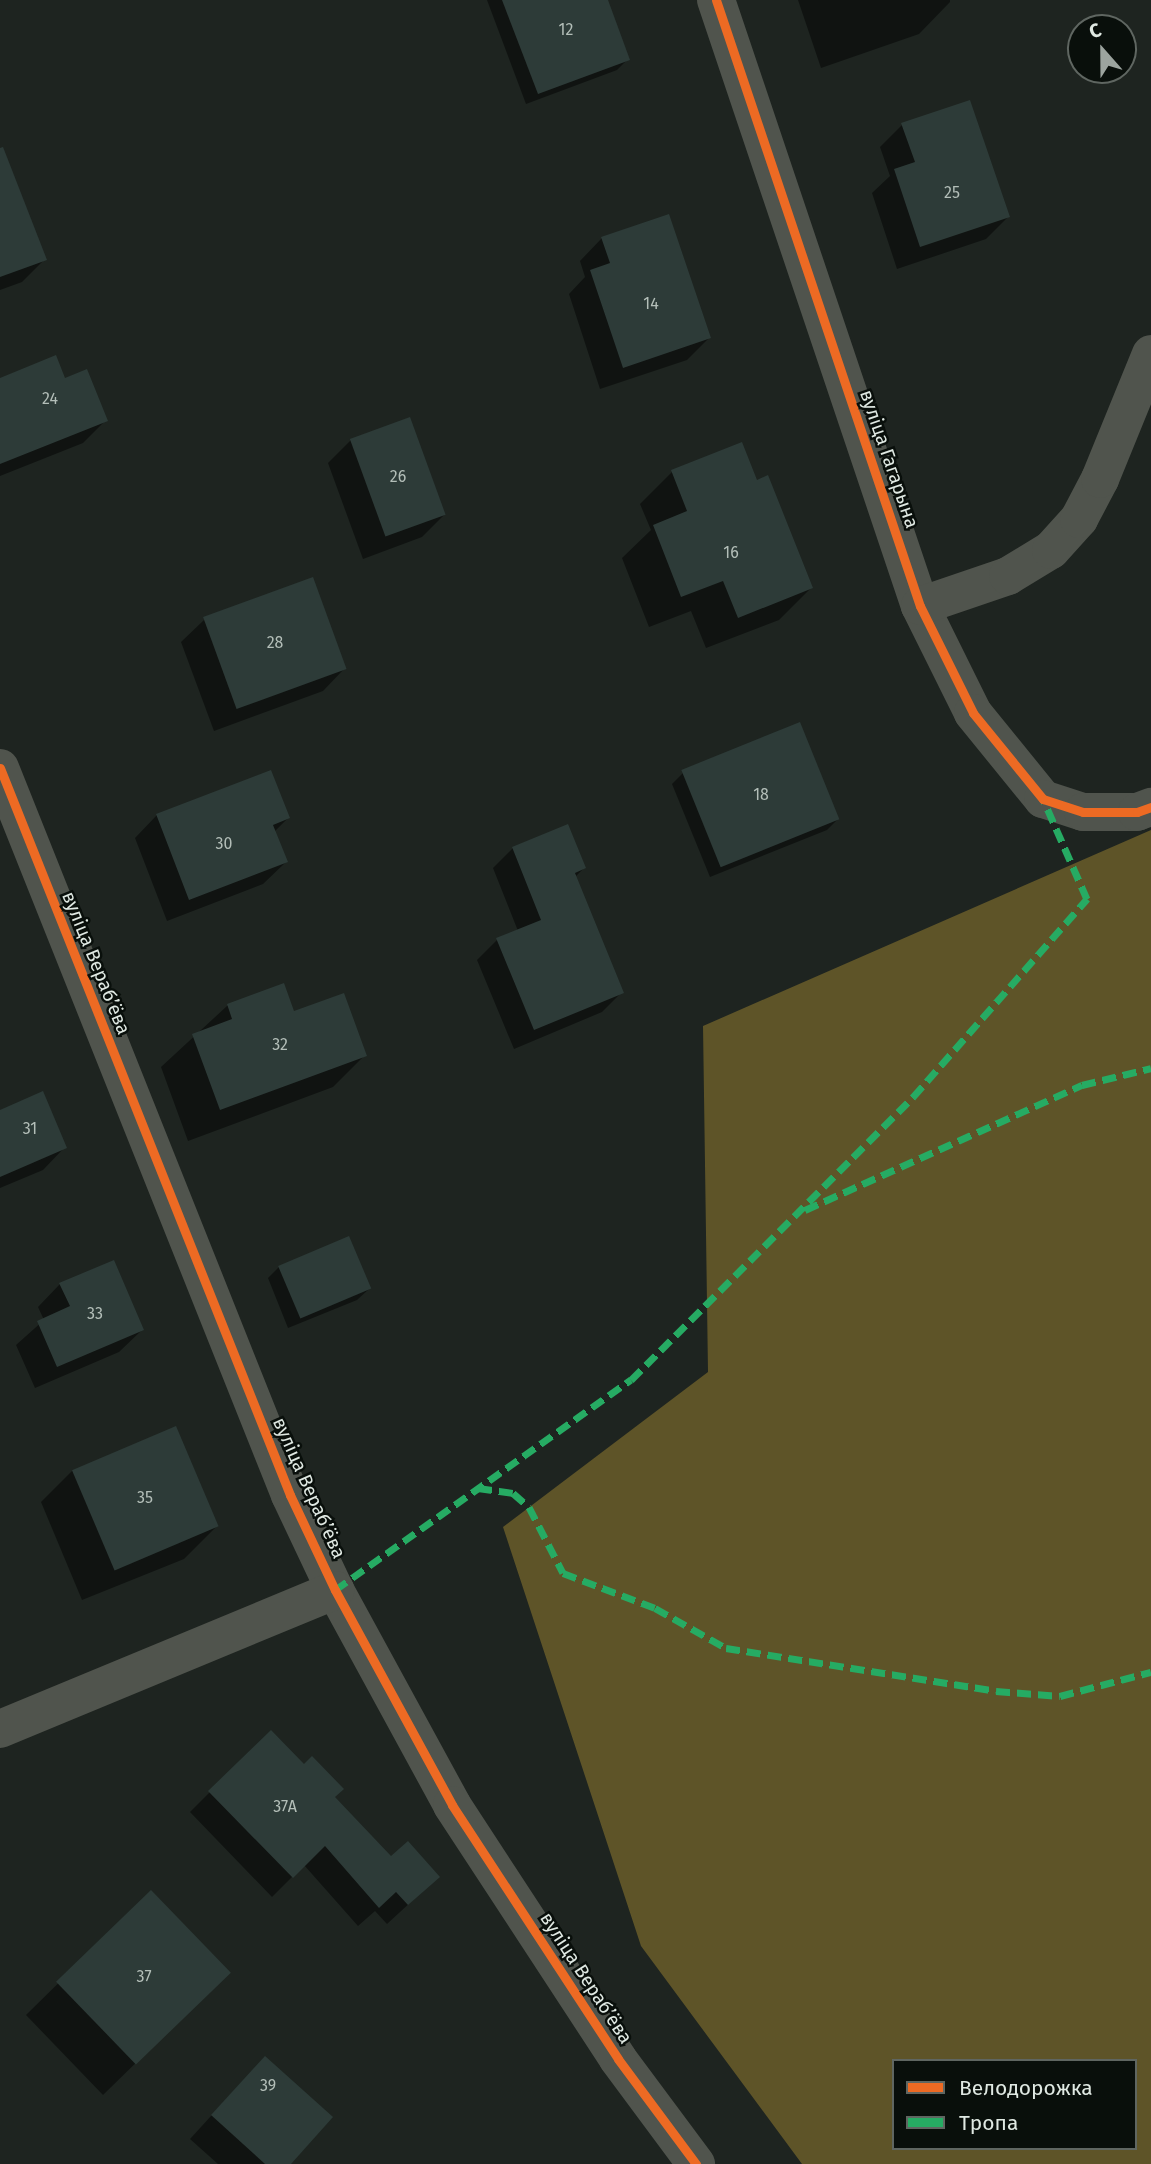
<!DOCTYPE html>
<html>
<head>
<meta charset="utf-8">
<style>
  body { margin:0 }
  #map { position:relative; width:1151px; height:2164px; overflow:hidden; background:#1e2420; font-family:"Fira Sans",sans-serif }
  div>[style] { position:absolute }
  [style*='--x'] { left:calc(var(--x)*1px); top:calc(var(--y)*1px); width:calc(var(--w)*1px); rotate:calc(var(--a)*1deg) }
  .forest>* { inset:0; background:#5e5428 }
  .shadow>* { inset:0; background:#0007 }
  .building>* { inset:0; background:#2d3b38; transform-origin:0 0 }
  .street>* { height:38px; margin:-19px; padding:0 19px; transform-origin:19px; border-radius:19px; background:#50544d }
  .quiet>* { height:7px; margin-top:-3.5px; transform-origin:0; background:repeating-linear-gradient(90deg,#26ab63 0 14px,transparent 0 21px) }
  .cycleway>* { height:9px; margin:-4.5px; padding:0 4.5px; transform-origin:4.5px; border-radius:4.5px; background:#ed6a23 }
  span { translate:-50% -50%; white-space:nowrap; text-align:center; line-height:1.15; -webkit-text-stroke:5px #090f0b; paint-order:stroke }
  .number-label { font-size:16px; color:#b3beb8 }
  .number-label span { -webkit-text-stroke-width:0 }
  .street-label { font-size:19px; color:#e0e9e3 }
  .legend { position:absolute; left:892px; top:2059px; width:245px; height:91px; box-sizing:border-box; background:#090f0b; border:2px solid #5f6661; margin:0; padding:9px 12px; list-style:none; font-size:21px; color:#e0e9e3 }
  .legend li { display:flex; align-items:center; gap:14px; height:35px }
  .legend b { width:35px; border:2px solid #5f6661 }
  .north { position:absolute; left:1067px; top:14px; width:70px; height:70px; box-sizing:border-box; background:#090f0b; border:2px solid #5f6661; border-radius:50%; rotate:339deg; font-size:19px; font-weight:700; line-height:28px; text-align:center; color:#e0e9e3 }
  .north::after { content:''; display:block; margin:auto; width:24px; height:32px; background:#9ca49f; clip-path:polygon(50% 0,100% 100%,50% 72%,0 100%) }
</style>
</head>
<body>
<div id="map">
  <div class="forest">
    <div style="clip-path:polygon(evenodd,1151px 830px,1151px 2164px,802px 2164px,641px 1946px,503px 1527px,708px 1372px,703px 1026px,1151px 830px,894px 2061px,1135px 2061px,1135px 2148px,894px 2148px,894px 2061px)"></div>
  </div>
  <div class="shadow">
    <div style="clip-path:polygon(487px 0,606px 0,628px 59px,617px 70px,526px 104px)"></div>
    <div style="clip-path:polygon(798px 0,950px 0,950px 2px,919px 34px,821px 68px)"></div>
    <div style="clip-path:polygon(902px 125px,1008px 217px,986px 239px,897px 269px,872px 193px,890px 176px,880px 147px)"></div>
    <div style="clip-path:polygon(0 163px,45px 259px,22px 282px,0 290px)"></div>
    <div style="clip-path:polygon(602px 238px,709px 338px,687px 360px,600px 389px,569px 294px,585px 277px,580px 261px)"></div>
    <div style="clip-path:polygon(0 380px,64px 380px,106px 420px,83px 443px,0 476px)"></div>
    <div style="clip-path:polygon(351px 440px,444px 515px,422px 537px,363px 559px,328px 463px)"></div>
    <div style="clip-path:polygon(672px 472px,811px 588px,779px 620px,706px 648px,691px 611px,649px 627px,622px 558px,651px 530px,640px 504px)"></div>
    <div style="clip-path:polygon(312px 580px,345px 668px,323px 691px,214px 731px,181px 642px,204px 620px)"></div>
    <div style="clip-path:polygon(683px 773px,838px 819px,827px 830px,710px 877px,672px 784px)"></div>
    <div style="clip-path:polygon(157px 815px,288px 818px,274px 832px,286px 862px,263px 884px,167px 921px,135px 838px)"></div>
    <div style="clip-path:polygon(513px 848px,584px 868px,575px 877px,622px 992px,602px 1012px,514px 1049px,477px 960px,497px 940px,518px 931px,493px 868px)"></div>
    <div style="clip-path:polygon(283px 985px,293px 1014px,365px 1055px,333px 1087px,188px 1141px,161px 1067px,227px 1006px)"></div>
    <div style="clip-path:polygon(0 1112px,65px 1147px,43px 1170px,0 1188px)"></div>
    <div style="clip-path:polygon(279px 1267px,369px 1289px,357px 1300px,288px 1328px,268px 1278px)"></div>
    <div style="clip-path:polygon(60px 1284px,142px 1330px,119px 1352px,35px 1388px,16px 1345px,44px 1320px,38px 1307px)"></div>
    <div style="clip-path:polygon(73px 1470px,216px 1527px,184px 1559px,82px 1600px,41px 1502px)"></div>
    <div style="clip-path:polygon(210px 1792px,333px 1797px,391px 1858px,438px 1877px,387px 1924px,375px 1911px,358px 1926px,304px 1865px,272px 1897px,190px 1812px)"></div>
    <div style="clip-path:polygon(151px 1892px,197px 2003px,103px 2095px,26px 2015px)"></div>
    <div style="clip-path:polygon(243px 2081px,288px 2164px,218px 2164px,190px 2139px)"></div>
  </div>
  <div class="building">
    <div style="clip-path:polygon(502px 0,608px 0,630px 60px,538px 94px)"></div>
    <div style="clip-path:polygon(970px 100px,1010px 217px,920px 247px,894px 169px,915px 162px,901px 123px)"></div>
    <div style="clip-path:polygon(3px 147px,47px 260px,0 277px,0 148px)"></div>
    <div style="clip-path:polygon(669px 214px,711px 338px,623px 368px,590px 270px,610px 263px,601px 237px)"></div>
    <div style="clip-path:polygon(56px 355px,65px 378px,87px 369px,108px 421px,0 464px,0 378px)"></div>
    <div style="left:410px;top:417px;width:104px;height:64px;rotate:70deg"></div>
    <div style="clip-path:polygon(742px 442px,757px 480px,768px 475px,813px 588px,738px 618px,723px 581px,681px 597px,653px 525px,687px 511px,671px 470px)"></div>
    <div style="left:313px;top:577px;width:98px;height:117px;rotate:70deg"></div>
    <div style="left:800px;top:722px;width:105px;height:128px;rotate:68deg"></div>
    <div style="clip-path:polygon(271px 770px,290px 818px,273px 825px,288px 862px,189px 900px,156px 814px)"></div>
    <div style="clip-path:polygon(568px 824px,586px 868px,575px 873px,624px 993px,534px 1030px,496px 938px,541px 920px,512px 847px)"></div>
    <div style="clip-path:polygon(284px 983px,294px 1011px,344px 993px,367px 1056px,220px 1110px,192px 1034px,232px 1019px,227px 1004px)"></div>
    <div style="clip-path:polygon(43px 1091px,67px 1148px,0 1177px,0 1110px)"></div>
    <div style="left:349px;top:1236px;width:57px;height:77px;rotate:67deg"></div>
    <div style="clip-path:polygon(114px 1260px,144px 1330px,57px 1367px,37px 1321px,70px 1306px,59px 1283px)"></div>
    <div style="left:176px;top:1426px;width:109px;height:113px;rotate:67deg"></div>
    <div style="clip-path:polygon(271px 1730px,304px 1764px,312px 1756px,344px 1789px,335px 1797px,391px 1856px,408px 1841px,440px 1877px,408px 1905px,396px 1892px,379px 1908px,325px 1846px,293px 1878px,208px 1791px)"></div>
    <div style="left:151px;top:1890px;width:115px;height:132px;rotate:46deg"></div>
    <div style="clip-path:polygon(265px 2056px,333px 2117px,291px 2164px,265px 2164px,211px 2115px)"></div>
  </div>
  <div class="street">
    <div style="--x:716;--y:0;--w:639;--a:71.4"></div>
    <div style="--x:920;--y:606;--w:119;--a:63.6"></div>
    <div style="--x:973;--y:713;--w:111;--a:50.9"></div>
    <div style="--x:1043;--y:799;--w:42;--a:18"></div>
    <div style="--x:1083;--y:812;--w:54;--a:0"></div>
    <div style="--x:1137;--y:812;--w:15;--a:-20"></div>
    <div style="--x:920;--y:606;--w:93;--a:-18.8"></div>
    <div style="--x:1008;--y:576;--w:50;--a:-31.2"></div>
    <div style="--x:1051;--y:550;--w:42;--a:-47.9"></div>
    <div style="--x:1079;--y:519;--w:45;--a:-62.3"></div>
    <div style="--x:1100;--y:479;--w:135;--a:-67.8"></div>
    <div style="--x:0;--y:768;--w:783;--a:68.25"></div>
    <div style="--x:290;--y:1495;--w:105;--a:64.7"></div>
    <div style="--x:335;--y:1590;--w:245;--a:61.4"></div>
    <div style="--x:452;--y:1805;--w:303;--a:56.8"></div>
    <div style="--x:618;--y:2059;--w:131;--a:53.4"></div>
    <div style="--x:0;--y:1729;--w:363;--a:-22.5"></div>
  </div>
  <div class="quiet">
    <div style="--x:805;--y:1210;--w:304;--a:-24.3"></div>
    <div style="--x:1082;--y:1085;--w:71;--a:-13.8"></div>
    <div style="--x:478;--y:1488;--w:35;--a:8"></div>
    <div style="--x:513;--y:1493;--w:21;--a:41"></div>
    <div style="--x:529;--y:1507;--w:74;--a:62.7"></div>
    <div style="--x:563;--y:1573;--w:98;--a:20.8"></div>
    <div style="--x:655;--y:1608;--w:81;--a:29.4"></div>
    <div style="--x:726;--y:1648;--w:273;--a:9"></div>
    <div style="--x:996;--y:1691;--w:64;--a:4.5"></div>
    <div style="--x:1060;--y:1696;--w:94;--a:-14.8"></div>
    <div style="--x:335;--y:1590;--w:363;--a:-35.4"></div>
    <div style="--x:631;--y:1380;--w:400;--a:-45.1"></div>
    <div style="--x:913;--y:1097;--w:264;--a:-48.7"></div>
    <div style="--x:1087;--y:899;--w:109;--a:-113.7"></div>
  </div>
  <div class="cycleway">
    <div style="--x:716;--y:0;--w:639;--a:71.4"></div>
    <div style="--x:920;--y:606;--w:119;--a:63.6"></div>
    <div style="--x:973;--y:713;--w:111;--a:50.9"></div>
    <div style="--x:1043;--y:799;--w:42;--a:18"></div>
    <div style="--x:1083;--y:812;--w:54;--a:0"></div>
    <div style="--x:1137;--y:812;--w:15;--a:-20"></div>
    <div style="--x:0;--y:768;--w:783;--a:68.25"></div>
    <div style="--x:290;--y:1495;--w:105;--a:64.7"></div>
    <div style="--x:335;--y:1590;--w:245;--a:61.4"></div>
    <div style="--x:452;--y:1805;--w:303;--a:56.8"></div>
    <div style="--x:618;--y:2059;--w:131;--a:53.4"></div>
  </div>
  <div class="number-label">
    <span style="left:566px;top:30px">12</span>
    <span style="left:952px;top:193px">25</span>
    <span style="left:651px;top:304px">14</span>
    <span style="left:50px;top:399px">24</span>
    <span style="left:398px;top:477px">26</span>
    <span style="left:731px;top:553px">16</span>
    <span style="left:275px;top:643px">28</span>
    <span style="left:761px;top:795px">18</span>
    <span style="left:224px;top:844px">30</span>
    <span style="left:280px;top:1045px">32</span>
    <span style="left:30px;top:1129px">31</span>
    <span style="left:95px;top:1314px">33</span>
    <span style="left:145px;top:1498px">35</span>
    <span style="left:285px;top:1807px">37А</span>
    <span style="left:144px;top:1977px">37</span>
    <span style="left:268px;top:2086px">39</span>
  </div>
  <div class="street-label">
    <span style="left:889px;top:459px;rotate:71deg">вуліца Гагарына</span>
    <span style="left:96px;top:963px;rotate:68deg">вуліца Верабʼёва</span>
    <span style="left:309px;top:1488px;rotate:66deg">вуліца Верабʼёва</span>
    <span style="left:586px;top:1978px;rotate:57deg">вуліца Верабʼёва</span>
  </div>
  <ul class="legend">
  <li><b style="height:9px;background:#ed6a23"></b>Велодорожка</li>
  <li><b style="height:9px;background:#26ab63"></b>Тропа</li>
  </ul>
  <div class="north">С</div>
</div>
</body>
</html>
